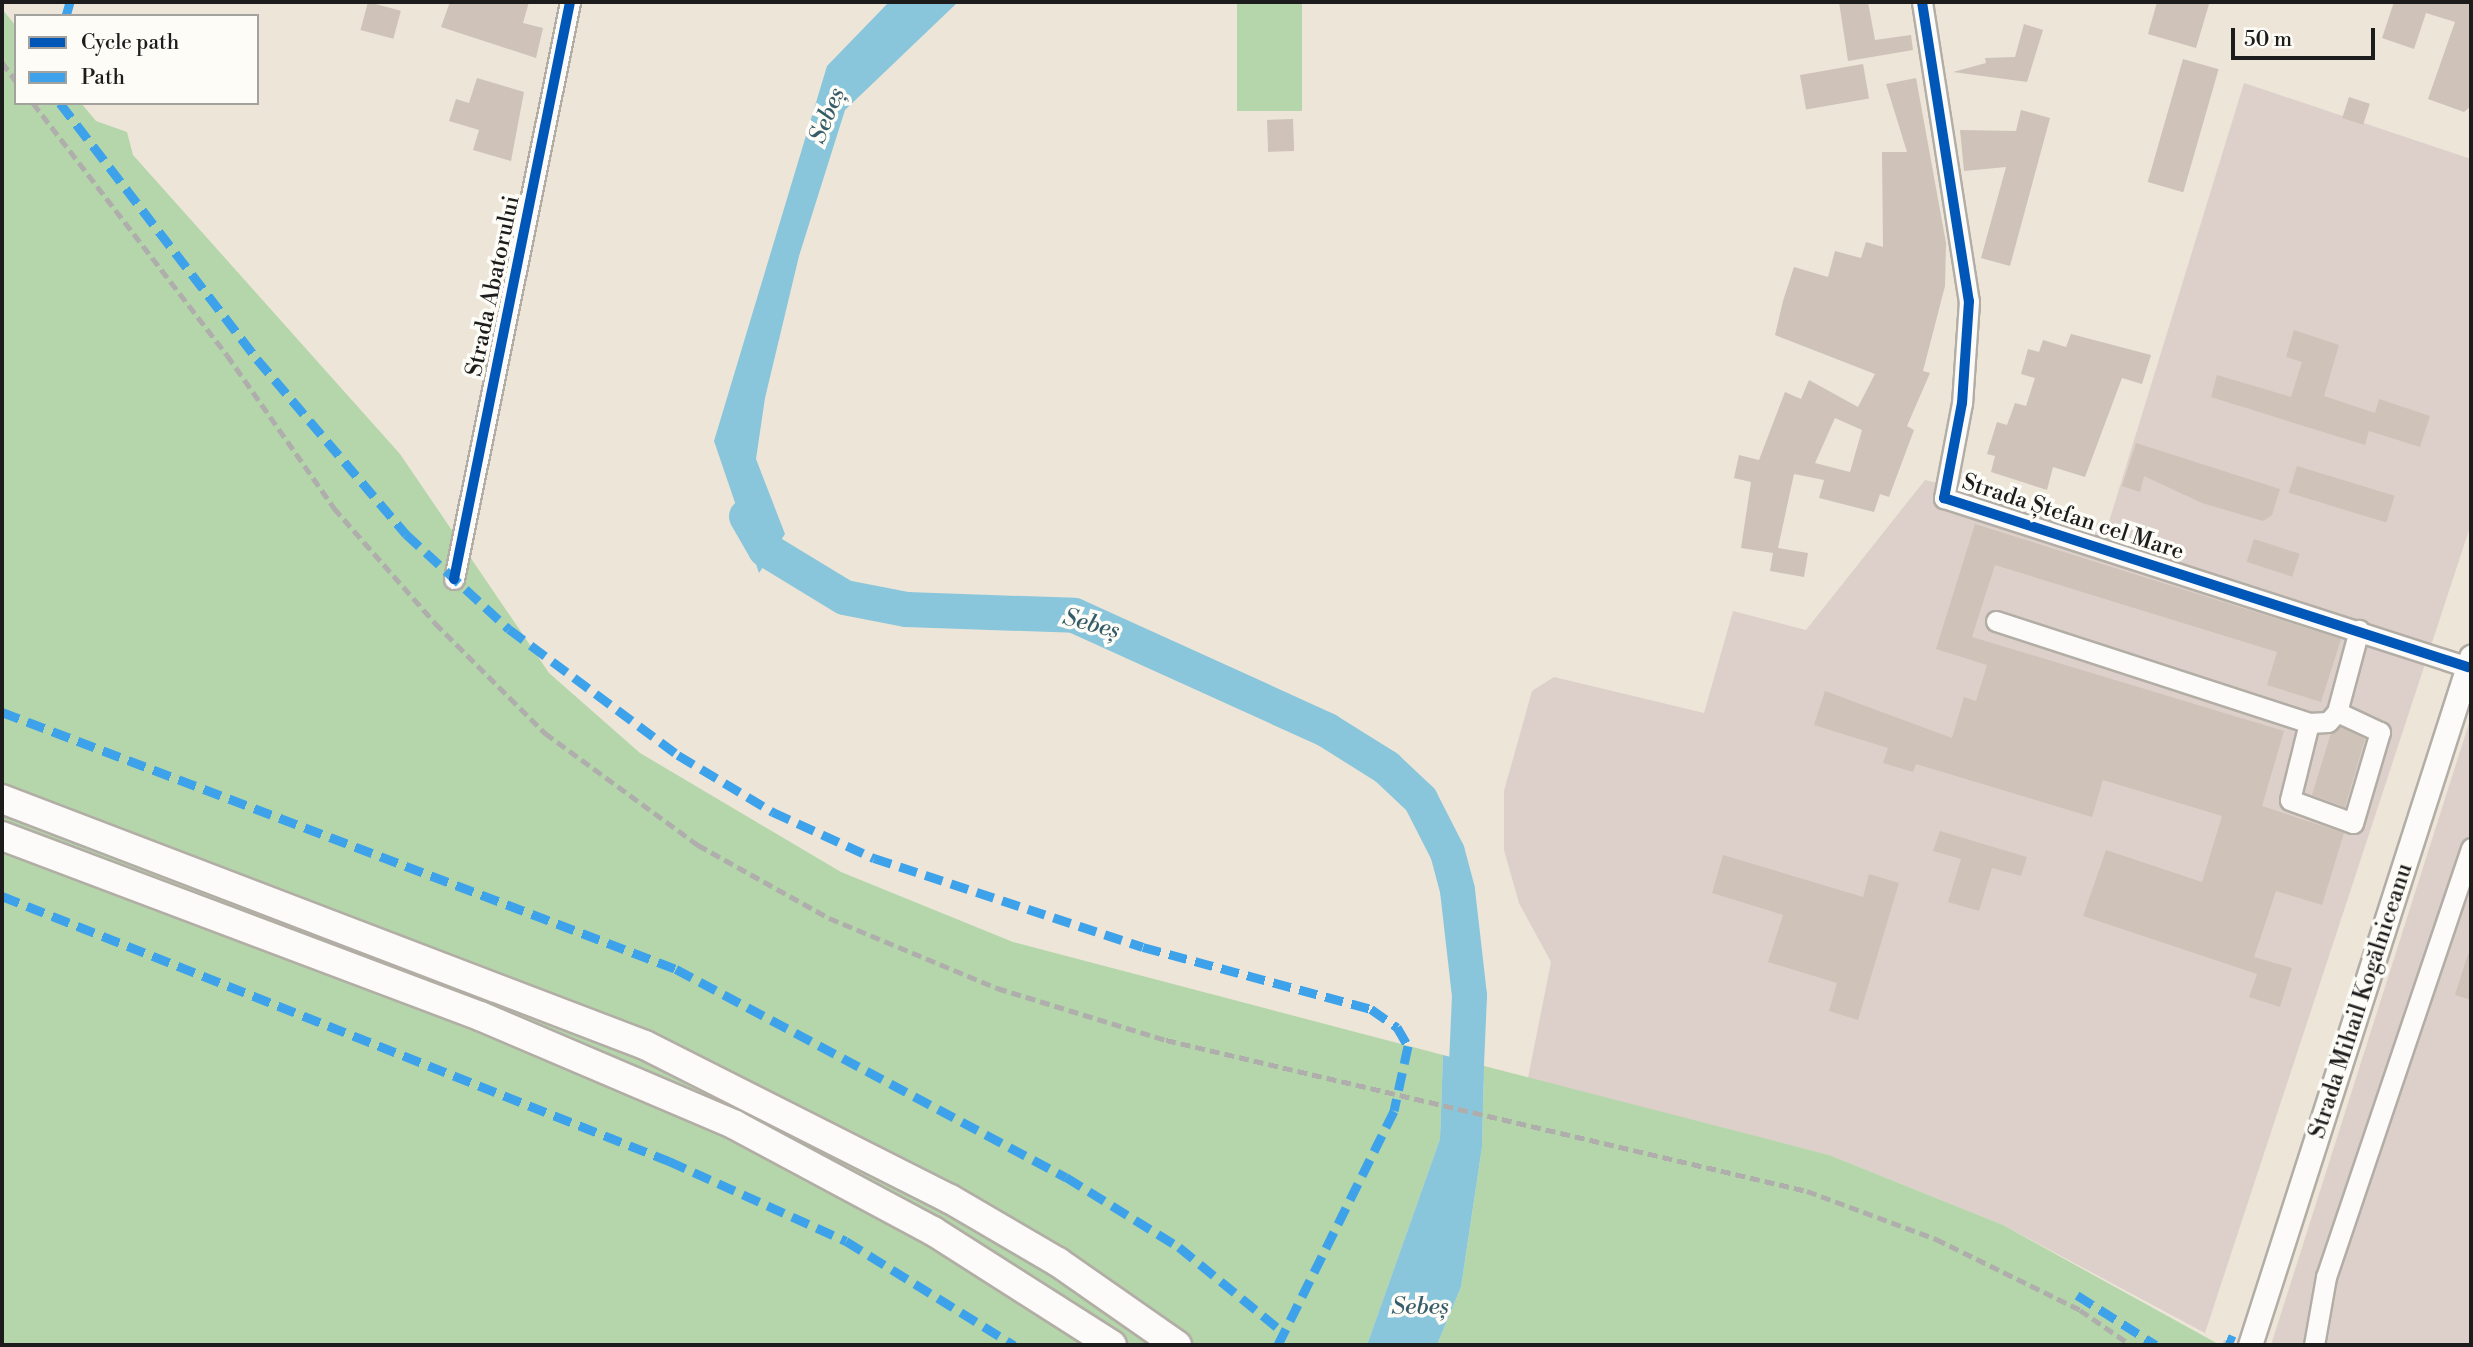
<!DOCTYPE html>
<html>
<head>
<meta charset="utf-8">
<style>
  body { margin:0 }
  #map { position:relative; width:2473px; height:1347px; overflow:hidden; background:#ece5d8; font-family:"Libre Bodoni",serif }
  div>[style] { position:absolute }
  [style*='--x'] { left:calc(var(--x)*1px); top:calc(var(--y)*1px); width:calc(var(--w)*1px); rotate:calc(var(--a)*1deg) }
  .industrial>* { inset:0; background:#ddd0ca }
  .green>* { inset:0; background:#b4d6aa; transform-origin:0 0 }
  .water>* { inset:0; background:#89c6db }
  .river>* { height:35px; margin:-17.5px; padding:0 17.5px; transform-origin:17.5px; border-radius:17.5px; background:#89c6db }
  .building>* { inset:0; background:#cfc2b8; transform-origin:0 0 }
  .path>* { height:3.5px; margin-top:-1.75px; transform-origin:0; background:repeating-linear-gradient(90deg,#d2d0cc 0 5px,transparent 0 10px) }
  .roads { filter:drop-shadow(2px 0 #b2ada5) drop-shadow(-2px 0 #b2ada5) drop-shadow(0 2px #b2ada5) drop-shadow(0 -2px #b2ada5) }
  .minor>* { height:19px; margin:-9.5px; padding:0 9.5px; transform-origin:9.5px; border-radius:9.5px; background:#fcfbf9 }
  .major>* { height:23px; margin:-11.5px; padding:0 11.5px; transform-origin:11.5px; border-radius:11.5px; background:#fcfbf9 }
  .highway>* { height:28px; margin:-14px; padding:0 14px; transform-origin:14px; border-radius:14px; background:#fcfbf9 }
  .rail>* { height:5px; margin-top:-2.5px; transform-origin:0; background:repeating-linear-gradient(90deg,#afaeac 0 10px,transparent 0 15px) }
  .quiet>* { height:9px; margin-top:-4.5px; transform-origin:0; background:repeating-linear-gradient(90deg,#3da2ea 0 18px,transparent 0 27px) }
  .cycleway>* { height:10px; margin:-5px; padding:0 5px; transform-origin:5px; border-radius:5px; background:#0057b8 }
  span { translate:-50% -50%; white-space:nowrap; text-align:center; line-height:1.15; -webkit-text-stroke:7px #fdfcf7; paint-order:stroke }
  .street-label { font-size:23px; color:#1c1c1c }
  .water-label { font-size:24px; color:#365b69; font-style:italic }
  .frame { position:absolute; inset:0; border:4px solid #1c1c1c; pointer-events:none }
  .legend { position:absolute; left:14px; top:14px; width:245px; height:91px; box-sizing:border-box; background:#fdfcf7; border:2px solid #a3a29f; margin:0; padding:9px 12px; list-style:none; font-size:21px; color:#1c1c1c }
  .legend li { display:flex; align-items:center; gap:14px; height:35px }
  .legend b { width:35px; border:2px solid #a3a29f }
  .scale { position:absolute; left:2231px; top:28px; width:144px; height:32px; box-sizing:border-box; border:4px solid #1c1c1c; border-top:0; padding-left:9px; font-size:21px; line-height:24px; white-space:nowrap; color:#1c1c1c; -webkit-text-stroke:5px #fdfcf7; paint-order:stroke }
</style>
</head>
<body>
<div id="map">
  <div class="industrial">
    <div style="clip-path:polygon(2244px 83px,2471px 159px,2471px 524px,2205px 1333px,2003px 1225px,1829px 1155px,1528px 1078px,1551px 962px,1519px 903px,1504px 850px,1504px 791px,1532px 691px,1554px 677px,1704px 713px,1733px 611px,1806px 630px,1925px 480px,2108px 525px)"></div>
    <div style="clip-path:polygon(2471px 717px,2471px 1345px,2271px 1345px)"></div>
  </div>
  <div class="green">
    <div style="left:1237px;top:2px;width:65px;height:109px"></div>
    <div style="clip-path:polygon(2px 9px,16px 26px,16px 103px,81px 103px,96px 121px,127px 132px,133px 155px,400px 454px,549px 673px,640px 753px,841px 872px,1013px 942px,1443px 1055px,1440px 1139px,1367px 1345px,2px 1345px)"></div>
    <div style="clip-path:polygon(1484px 1066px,1829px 1155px,2003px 1225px,2220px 1345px,1437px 1345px,1461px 1287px,1482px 1147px)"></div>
  </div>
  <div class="water">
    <div style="clip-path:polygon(889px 2px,958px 2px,845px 110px,799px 256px,765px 398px,756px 459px,785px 534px,759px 573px,714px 441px,827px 66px)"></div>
    <div style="clip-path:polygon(1443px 1055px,1484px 1066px,1482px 1147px,1461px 1287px,1437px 1345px,1367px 1345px,1440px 1139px)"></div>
  </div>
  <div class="river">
    <div style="--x:746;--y:516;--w:38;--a:60"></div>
    <div style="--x:765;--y:549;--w:92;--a:31.3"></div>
    <div style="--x:844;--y:597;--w:63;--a:11"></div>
    <div style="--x:906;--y:609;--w:168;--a:2"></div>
    <div style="--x:1074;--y:615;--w:278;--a:24.4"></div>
    <div style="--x:1327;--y:730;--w:70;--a:32.1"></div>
    <div style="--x:1386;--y:767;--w:47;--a:43.3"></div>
    <div style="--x:1420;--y:799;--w:59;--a:63"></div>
    <div style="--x:1447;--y:852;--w:39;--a:75"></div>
    <div style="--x:1457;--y:890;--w:106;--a:83.5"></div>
    <div style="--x:1469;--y:995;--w:113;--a:92.5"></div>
  </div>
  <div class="building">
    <div style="left:368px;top:2px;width:34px;height:29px;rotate:15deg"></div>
    <div style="clip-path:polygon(450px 2px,529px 2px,523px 23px,543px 28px,536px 58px,441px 27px)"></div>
    <div style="clip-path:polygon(1839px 2px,1868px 2px,1875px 40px,1911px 35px,1913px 50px,1848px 61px)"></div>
    <div style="clip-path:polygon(2157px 2px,2209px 4px,2196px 48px,2148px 34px)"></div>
    <div style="clip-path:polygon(2394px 2px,2471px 2px,2471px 106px,2464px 112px,2428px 99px,2455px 22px,2426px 13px,2414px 49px,2382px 38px)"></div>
    <div style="clip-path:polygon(2024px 24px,2043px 30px,2027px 82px,1953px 72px,1986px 63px,1985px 58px,2015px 57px)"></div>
    <div style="left:2183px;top:59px;width:37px;height:128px;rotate:16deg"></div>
    <div style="left:1863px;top:64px;width:35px;height:64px;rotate:80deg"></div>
    <div style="clip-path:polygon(477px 78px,524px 92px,511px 161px,473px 150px,479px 130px,449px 121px,456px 99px,469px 103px)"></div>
    <div style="clip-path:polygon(evenodd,1916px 78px,1946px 243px,1945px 286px,1923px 371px,1930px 373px,1907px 426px,1914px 430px,1889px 497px,1880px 494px,1874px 512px,1819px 498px,1824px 480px,1794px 474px,1778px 548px,1808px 553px,1804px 577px,1770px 571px,1773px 553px,1741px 548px,1751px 482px,1734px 478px,1739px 455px,1759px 460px,1785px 392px,1801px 399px,1809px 380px,1858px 407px,1875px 374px,1775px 335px,1783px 301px,1794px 267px,1828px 277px,1835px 251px,1861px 258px,1866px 242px,1883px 247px,1882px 152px,1907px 152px,1886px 84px,1916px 78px,1835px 418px,1862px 430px,1850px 472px,1815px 463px,1835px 418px)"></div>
    <div style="left:2349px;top:97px;width:22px;height:22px;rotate:18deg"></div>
    <div style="clip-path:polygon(2021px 110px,2050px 118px,2010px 266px,1981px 258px,2006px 167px,1964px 171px,1960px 130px,2016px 131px)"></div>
    <div style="left:1293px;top:119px;width:32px;height:26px;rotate:88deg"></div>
    <div style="clip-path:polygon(2294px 330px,2339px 345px,2324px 396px,2375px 413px,2379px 399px,2430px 416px,2420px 447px,2369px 431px,2365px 445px,2211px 397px,2217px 375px,2291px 397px,2302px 362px,2286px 357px)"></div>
    <div style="clip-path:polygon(2071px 334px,2151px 355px,2142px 384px,2122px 378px,2085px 477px,2053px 467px,2047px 490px,1991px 472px,1995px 456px,1987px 454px,1997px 422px,2007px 425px,2015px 403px,2026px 406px,2035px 378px,2021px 374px,2028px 349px,2039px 352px,2043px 340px,2066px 347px)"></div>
    <div style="clip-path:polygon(2136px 443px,2280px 489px,2272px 515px,2263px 521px,2202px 503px,2144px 476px,2140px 492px,2122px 486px)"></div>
    <div style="left:2297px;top:466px;width:102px;height:28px;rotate:17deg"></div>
    <div style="clip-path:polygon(1975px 524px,2341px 639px,2321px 702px,2267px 685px,2277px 652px,1995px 565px,1972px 637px,2284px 731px,2262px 806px,2344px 833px,2322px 905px,2276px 891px,2254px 957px,2292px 968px,2280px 1007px,2249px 997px,2257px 974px,2083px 916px,2106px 850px,2202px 882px,2222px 816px,2103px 780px,2092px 817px,1916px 764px,1913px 772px,1883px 763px,1888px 748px,1814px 725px,1825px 691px,1952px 738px,1964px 697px,1976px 701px,1987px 665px,1936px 649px)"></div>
    <div style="left:2254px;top:539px;width:48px;height:24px;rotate:18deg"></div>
    <div style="clip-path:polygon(2340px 727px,2365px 739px,2345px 807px,2312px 795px,2331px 733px)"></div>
    <div style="clip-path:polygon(1940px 831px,2027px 857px,2021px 876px,1992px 868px,1979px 911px,1948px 902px,1961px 859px,1933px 851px)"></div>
    <div style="clip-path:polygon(1723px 855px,1863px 897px,1869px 874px,1899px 883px,1858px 1020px,1829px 1011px,1837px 983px,1768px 962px,1783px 915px,1712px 893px)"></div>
    <div style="clip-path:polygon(2468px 954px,2471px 954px,2471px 1000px,2455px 995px)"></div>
  </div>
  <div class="path">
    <div style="--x:2224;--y:1345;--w:8;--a:-67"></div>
  </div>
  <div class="roads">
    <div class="minor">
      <div style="--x:1922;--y:2;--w:303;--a:81.1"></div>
      <div style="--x:1969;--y:301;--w:102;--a:93.9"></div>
      <div style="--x:1962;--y:403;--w:97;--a:100.7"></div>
      <div style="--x:1944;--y:498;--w:554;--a:17.88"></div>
      <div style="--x:454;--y:579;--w:589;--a:-78.63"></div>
      <div style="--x:1996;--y:621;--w:329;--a:18"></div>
      <div style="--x:2309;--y:723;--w:19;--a:-3"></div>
      <div style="--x:2328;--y:722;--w:13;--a:-48"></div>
      <div style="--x:2337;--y:712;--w:85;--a:-75"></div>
      <div style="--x:2309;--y:723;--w:79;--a:103.9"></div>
      <div style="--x:2290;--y:800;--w:67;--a:20.1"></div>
      <div style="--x:2353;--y:823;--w:95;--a:-73.5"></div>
      <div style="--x:2380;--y:732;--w:47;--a:-155.1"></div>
      <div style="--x:2314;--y:1345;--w:69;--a:-80"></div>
      <div style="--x:2326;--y:1277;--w:453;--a:-71.3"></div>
    </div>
    <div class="major">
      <div style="--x:2250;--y:1345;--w:723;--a:-72.19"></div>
    </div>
    <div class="highway">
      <div style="--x:2;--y:799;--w:688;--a:20.94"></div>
      <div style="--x:645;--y:1045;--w:342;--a:26.8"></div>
      <div style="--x:950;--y:1199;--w:125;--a:30.3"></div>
      <div style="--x:1058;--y:1262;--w:145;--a:34.9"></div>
      <div style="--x:2;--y:836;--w:511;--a:20.63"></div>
      <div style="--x:480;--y:1016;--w:277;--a:23.1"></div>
      <div style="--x:735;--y:1125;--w:225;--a:28.2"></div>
      <div style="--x:933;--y:1231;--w:212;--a:32.5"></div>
    </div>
  </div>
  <div class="rail">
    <div style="--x:2;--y:62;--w:24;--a:54"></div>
    <div style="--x:33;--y:103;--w:318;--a:52.4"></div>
    <div style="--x:227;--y:355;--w:187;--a:55"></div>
    <div style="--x:334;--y:508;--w:153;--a:48.7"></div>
    <div style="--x:435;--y:623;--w:156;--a:45"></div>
    <div style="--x:545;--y:733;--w:190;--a:36.2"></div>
    <div style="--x:698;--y:845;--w:150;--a:29.1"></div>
    <div style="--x:829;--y:918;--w:182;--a:22.6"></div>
    <div style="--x:997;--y:988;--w:177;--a:17.1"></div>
    <div style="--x:1166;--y:1040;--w:659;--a:13.26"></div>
    <div style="--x:1807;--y:1191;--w:138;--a:20.4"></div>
    <div style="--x:1936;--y:1239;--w:161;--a:26.2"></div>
    <div style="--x:2080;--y:1310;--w:62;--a:34.5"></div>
  </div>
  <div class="quiet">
    <div style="--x:66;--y:16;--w:15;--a:-74"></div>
    <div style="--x:60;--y:103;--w:323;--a:52.4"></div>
    <div style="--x:257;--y:359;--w:230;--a:49.6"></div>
    <div style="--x:406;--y:534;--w:140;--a:42.7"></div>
    <div style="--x:509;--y:629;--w:211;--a:36.7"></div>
    <div style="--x:678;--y:755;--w:111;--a:31"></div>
    <div style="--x:773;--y:812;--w:111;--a:24.5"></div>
    <div style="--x:874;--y:858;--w:283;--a:18.3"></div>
    <div style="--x:1143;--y:947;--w:236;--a:15.2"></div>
    <div style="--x:1371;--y:1009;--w:32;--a:35"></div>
    <div style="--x:1397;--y:1027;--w:22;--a:60"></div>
    <div style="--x:1408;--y:1046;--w:66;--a:102.2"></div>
    <div style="--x:1394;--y:1111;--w:261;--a:116.4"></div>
    <div style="--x:2;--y:712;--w:721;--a:20.87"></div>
    <div style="--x:676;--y:969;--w:442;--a:28.1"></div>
    <div style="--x:1066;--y:1177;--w:133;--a:31.8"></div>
    <div style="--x:1179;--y:1247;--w:134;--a:39.3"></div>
    <div style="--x:2;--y:896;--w:718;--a:21.67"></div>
    <div style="--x:669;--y:1161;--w:194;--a:24.3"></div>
    <div style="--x:846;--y:1241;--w:198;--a:31.8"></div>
    <div style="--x:2077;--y:1295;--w:93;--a:32.3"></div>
    <div style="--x:2227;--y:1338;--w:8;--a:23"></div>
  </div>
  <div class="cycleway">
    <div style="--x:1922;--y:2;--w:303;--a:81.1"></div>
    <div style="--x:1969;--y:301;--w:102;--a:93.9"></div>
    <div style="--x:1962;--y:403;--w:97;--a:100.7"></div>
    <div style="--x:1944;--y:498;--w:551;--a:17.88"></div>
    <div style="--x:454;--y:579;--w:589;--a:-78.63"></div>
  </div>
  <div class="street-label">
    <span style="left:493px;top:286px;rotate:-78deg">Strada Abatorului</span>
    <span style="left:2073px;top:517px;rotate:18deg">Strada Ștefan cel Mare</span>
    <span style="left:2361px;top:1001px;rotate:-72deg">Strada Mihail Kogălniceanu</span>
  </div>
  <div class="water-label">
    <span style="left:828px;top:116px;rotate:-68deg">Sebeș</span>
    <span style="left:1091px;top:625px;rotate:15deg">Sebeș</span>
    <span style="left:1420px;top:1308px">Sebeș</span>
  </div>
  <div class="frame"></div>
  <ul class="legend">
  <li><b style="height:9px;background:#0057b8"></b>Cycle path</li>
  <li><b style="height:9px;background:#3da2ea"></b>Path</li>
  </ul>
  <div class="scale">50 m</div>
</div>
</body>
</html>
